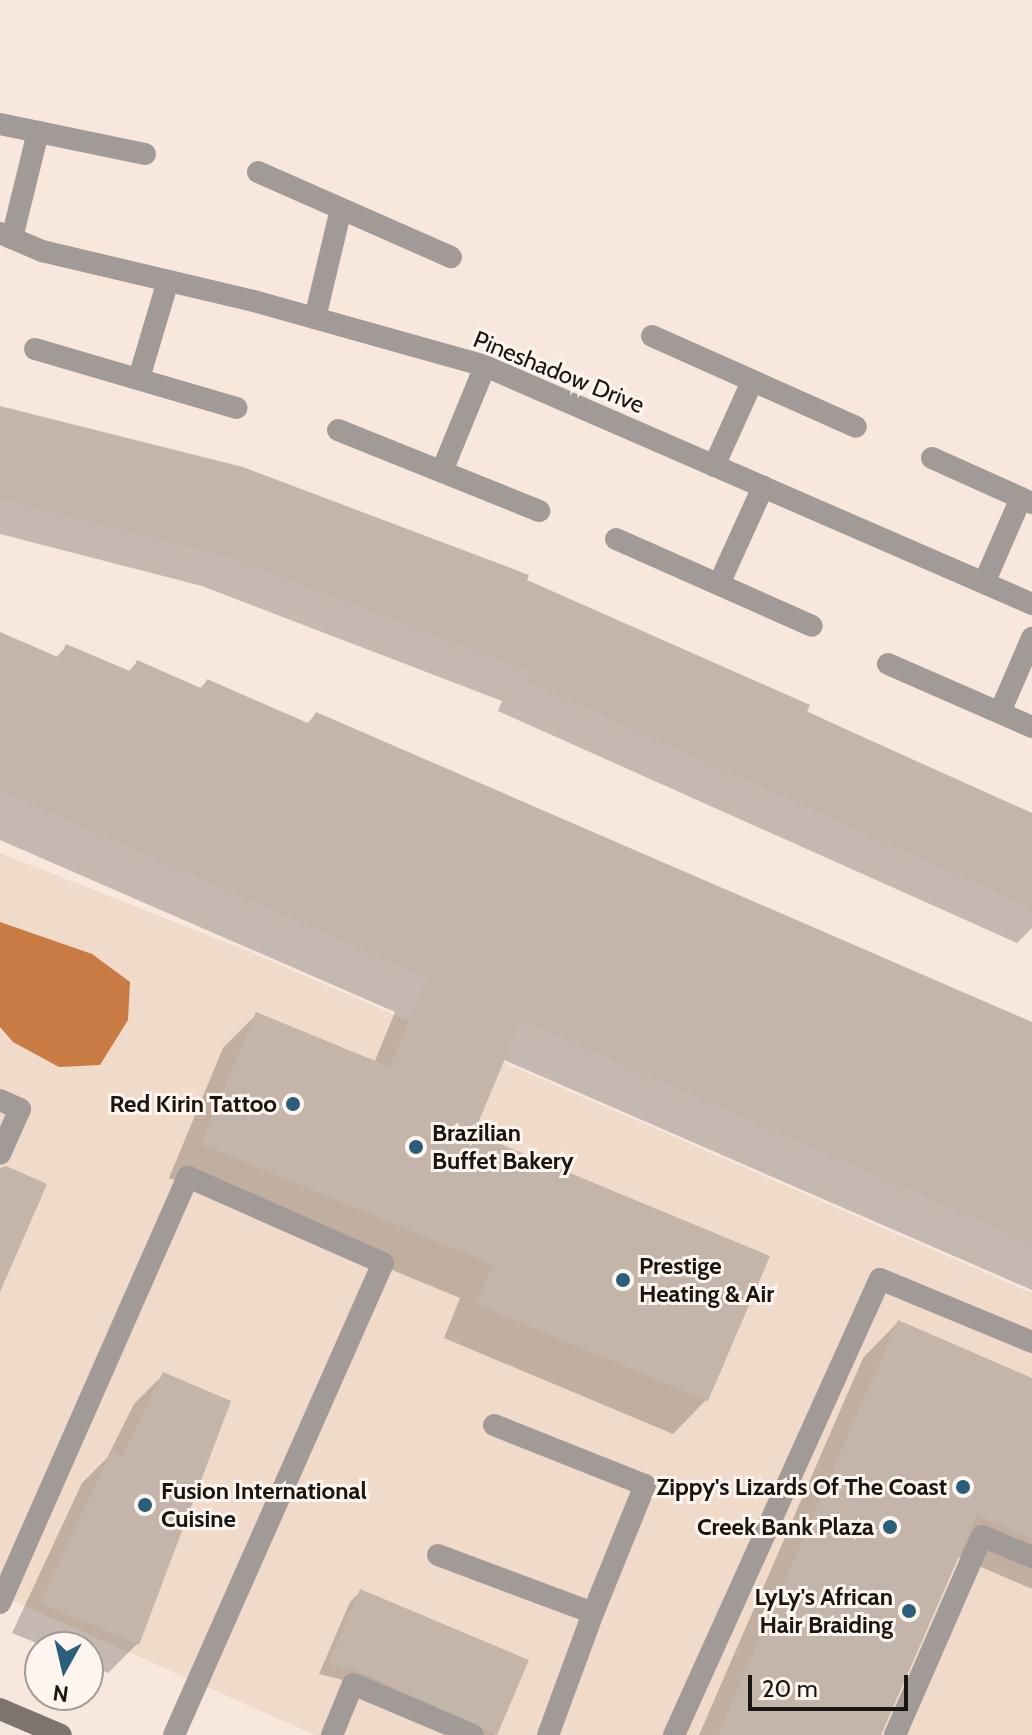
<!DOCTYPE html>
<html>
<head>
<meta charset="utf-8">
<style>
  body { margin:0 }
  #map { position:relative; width:1032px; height:1735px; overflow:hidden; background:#f7e7dc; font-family:Cabin,sans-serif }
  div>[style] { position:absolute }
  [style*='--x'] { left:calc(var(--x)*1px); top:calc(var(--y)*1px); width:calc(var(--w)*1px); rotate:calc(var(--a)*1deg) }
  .built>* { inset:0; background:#f0daca }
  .water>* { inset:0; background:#c87b42 }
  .shadow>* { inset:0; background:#0003 }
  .building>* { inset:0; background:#c4b5ab }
  .service>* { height:22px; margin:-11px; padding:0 11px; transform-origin:11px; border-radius:11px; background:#a19a96 }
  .minor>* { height:22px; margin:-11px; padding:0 11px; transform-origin:11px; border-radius:11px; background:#a19a96 }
  .secondary>* { height:22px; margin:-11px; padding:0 11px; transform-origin:11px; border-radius:11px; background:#7e746e }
  .dots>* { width:22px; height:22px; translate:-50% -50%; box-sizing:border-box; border:4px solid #fff5ef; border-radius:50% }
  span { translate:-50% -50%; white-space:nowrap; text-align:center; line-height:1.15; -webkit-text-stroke:6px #fff5ef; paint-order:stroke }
  .street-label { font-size:24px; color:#1a1511 }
  .poi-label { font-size:24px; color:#1a1511; font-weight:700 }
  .right { translate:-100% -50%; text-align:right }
  .left { translate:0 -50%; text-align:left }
  .north { position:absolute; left:24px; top:1631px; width:80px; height:80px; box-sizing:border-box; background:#fff5ef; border:2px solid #a39b96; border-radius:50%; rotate:188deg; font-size:22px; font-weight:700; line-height:32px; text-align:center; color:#1a1511 }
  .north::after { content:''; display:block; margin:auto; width:28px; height:36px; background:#2a5e7a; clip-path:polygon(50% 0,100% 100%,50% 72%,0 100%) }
  .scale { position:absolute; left:748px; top:1675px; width:160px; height:36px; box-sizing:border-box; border:4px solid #1a1511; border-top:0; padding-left:10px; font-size:24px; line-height:28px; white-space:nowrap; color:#1a1511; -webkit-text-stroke:6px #fff5ef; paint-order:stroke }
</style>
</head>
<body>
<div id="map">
  <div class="built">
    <div style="clip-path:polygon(0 853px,253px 953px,1032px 1293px,1032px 1735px,315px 1735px,0 1595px)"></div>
  </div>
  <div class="water">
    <div style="clip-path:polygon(0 922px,92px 954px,130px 982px,128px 1020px,100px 1065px,59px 1067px,13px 1042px,0 1027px)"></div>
  </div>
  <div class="shadow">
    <div style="clip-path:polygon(0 408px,524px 581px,1032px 815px,1032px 928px,1017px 943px,498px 711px,502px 701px,202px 586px,0 534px)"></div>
    <div style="clip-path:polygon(0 634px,55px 658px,67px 646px,128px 672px,137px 662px,199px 689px,207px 681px,306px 724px,316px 714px,1032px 1027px,1032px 1290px,504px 1060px,472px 1134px,767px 1257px,706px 1400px,673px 1434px,444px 1338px,460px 1298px,169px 1178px,223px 1048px,257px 1014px,374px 1063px,395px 1012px,0 840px)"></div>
    <div style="clip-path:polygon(898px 1322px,1032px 1380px,1032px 1589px,956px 1556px,879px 1735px,699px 1735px,863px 1358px)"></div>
    <div style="clip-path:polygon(163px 1375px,155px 1591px,159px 1592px,137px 1644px,108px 1673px,88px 1665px,88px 1647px,46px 1647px,12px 1633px,82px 1483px,107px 1458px,134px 1404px)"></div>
    <div style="clip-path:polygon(360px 1592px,496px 1734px,494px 1735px,466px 1735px,347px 1681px,319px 1674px,350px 1602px)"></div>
  </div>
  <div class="building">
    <div style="clip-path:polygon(0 406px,243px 467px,529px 575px,527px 580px,810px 705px,807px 712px,1032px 813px,1032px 908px,526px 681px,530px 671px,232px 558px,0 498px)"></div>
    <div style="clip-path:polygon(0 632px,60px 658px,66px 644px,132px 672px,137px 660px,203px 689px,207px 679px,310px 724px,316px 712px,1032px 1022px,1032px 1243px,521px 1020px,474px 1133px,770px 1256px,708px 1401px,476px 1304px,493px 1265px,201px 1144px,256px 1012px,390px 1067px,427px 978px,0 790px)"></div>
    <div style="clip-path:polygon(6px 1166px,47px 1184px,0 1292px,0 1168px)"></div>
    <div style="clip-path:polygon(898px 1320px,1032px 1378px,1032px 1539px,977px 1515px,881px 1735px,718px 1735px)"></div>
    <div style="clip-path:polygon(163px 1372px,231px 1401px,139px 1645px,40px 1603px,111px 1452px,122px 1456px)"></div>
    <div style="clip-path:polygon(360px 1589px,529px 1660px,497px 1735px,358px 1671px,328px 1664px)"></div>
  </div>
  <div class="service">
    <div style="--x:0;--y:124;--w:148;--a:11.7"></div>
    <div style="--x:258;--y:172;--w:211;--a:23.8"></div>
    <div style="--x:12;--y:238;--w:109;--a:-76.2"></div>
    <div style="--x:315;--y:318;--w:112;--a:-76.6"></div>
    <div style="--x:652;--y:336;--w:223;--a:24"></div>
    <div style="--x:35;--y:349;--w:210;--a:16.3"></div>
    <div style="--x:139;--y:378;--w:101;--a:-73.4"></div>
    <div style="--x:338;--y:430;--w:217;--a:21.9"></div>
    <div style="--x:932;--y:458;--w:110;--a:24.2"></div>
    <div style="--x:714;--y:466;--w:92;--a:-65.7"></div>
    <div style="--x:442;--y:471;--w:113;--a:-67.7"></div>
    <div style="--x:616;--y:539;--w:214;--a:23.9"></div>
    <div style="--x:984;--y:583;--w:93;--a:-66.5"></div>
    <div style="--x:719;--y:584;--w:107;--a:-65.6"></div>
    <div style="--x:888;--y:664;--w:157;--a:23.6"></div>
    <div style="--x:1000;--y:712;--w:81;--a:-66.6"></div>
    <div style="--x:0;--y:1100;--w:22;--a:24"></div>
    <div style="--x:20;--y:1109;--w:49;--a:114"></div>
    <div style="--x:494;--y:1425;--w:162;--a:21.7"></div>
    <div style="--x:645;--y:1485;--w:138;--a:112.1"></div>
    <div style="--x:438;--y:1555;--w:165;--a:20.5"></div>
    <div style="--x:593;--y:1613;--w:130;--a:110.2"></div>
    <div style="--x:0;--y:1603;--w:466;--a:-66.2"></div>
    <div style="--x:188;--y:1177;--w:213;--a:23.8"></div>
    <div style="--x:383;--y:1263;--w:516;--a:113.88"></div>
    <div style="--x:332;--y:1735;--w:55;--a:-67.6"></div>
    <div style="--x:353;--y:1684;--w:130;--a:23"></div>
    <div style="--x:674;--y:1735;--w:500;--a:-65.69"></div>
    <div style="--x:880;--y:1279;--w:165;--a:22.5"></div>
    <div style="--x:895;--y:1735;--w:217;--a:-66.4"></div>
    <div style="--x:982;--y:1536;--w:54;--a:22.8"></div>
  </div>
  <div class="minor">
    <div style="--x:0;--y:233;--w:46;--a:23.2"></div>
    <div style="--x:42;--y:251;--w:218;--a:13.3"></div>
    <div style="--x:254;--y:301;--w:240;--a:15.7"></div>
    <div style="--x:485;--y:366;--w:597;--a:23.51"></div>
  </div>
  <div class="secondary">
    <div style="--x:0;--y:1709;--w:66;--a:23.1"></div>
  </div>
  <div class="dots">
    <div style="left:293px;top:1104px;background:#2a5e7a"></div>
    <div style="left:416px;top:1147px;background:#2a5e7a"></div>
    <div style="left:623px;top:1280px;background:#2a5e7a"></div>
    <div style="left:963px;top:1487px;background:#2a5e7a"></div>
    <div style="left:145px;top:1505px;background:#2a5e7a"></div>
    <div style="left:890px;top:1527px;background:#2a5e7a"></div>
    <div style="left:909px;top:1611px;background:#2a5e7a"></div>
  </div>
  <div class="street-label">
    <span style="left:559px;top:372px;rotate:22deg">Pineshadow Drive</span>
  </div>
  <div class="poi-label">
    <span class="right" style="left:277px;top:1104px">Red Kirin Tattoo</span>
    <span class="left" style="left:432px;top:1147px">Brazilian<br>Buffet Bakery</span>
    <span class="left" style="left:639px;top:1280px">Prestige<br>Heating &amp; Air</span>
    <span class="right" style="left:947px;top:1487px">Zippy's Lizards Of The Coast</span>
    <span class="left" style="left:161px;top:1505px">Fusion International<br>Cuisine</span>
    <span class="right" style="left:874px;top:1527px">Creek Bank Plaza</span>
    <span class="right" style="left:893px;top:1611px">LyLy's African<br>Hair Braiding</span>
  </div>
  <div class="north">N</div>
  <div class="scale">20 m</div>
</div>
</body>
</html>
